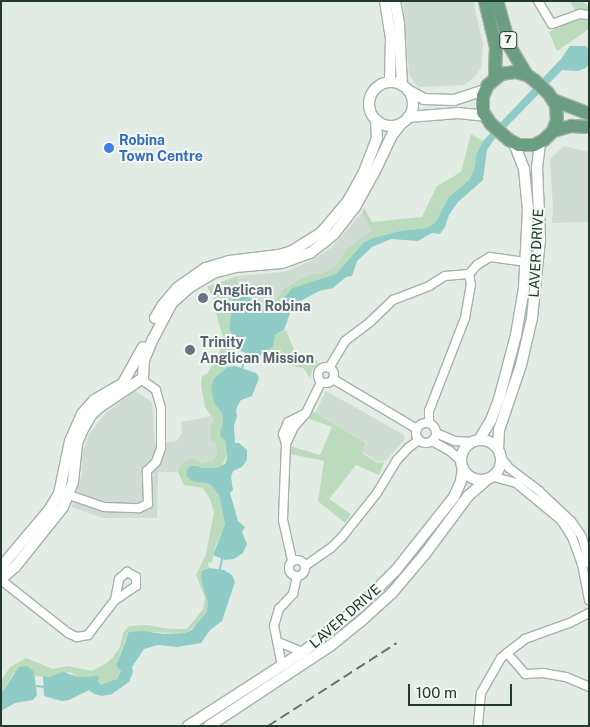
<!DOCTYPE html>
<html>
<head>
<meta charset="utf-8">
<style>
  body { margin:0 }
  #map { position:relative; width:590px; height:727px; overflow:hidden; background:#e2ebe4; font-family:"Public Sans",sans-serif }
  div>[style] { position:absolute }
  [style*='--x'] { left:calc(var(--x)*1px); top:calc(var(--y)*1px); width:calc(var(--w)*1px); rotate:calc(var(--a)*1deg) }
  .built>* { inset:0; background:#d0dbd3 }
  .green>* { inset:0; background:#bcdabc }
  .water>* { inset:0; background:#8eccc5 }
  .stream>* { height:2px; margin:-1px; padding:0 1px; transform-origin:1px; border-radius:1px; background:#8eccc5 }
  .roads { filter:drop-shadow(1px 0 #a5b2aa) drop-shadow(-1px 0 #a5b2aa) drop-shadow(0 1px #a5b2aa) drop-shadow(0 -1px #a5b2aa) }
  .minor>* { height:8px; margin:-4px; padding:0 4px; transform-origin:4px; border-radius:4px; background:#fff }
  .minor>.ring { margin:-4px; padding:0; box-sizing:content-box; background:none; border:8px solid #fff; border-radius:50% }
  .tertiary>* { height:10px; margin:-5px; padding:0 5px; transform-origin:5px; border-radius:5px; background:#fff }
  .tertiary>.ring { margin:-5px; padding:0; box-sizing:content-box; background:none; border:10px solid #fff; border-radius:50% }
  .primary>* { height:12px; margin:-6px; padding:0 6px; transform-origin:6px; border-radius:6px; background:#6a9d82 }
  .rail>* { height:2px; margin-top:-1px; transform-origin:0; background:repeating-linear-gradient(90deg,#5e7669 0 10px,transparent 0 15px) }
  .dots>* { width:14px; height:14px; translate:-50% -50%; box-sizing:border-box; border:2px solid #f2f8f3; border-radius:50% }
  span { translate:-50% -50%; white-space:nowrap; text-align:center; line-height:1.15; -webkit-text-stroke:4px #f2f8f3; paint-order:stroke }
  .shield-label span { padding:1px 4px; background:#f2f8f3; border:1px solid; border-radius:4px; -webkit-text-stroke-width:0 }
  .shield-label { font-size:12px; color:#233a2e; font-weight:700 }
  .shop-label { font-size:14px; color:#366cbe; font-weight:700 }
  .left { translate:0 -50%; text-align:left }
  .street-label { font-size:14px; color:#233a2e }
  .worship-label { font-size:14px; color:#5b616d; font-weight:700 }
  .frame { position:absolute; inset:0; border:2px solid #233a2e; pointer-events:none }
  .scale { position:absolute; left:408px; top:684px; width:104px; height:22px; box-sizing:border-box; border:2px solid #233a2e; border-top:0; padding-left:6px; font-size:15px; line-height:18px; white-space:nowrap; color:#233a2e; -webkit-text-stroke:4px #f2f8f3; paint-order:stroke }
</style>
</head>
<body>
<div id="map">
  <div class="built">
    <div style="clip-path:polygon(403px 1px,473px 1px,483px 44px,481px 68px,474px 78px,464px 85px,419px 87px,415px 84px,409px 74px)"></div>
    <div style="clip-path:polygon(564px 146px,589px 152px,589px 222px,552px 223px,553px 208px,550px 159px)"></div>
    <div style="clip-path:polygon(362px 213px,371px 231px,345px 253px,335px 266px,322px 274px,310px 274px,284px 289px,271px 306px,258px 305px,253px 294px,238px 284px,237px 276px,284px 272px,311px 261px,332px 247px)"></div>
    <div style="clip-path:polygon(135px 391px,152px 402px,155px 444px,177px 441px,182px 433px,181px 422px,212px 416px,211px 439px,216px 444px,217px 455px,212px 461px,179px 466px,178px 472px,158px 472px,157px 518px,102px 518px,72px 507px,82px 474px,82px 453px,89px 434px,106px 413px)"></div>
    <div style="clip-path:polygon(326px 391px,404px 435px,405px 439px,385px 461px,379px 462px,362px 452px,367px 443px,315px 413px)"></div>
  </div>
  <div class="green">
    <div style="clip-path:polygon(570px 1px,582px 1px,589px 7px,589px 29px,557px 51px,549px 32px,572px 20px,575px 10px)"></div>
    <div style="clip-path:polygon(471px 134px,483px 141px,476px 155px,475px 167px,469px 180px,449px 197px,435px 223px,426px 228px,400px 231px,373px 238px,364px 242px,336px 274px,292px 288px,277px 307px,270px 310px,258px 307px,252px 302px,247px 292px,232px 313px,229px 328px,240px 351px,230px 349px,226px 355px,228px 367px,214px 378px,214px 402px,222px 414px,223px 423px,220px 432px,225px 440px,226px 457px,222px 466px,202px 468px,198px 481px,210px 484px,219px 495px,225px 524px,215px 547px,212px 562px,208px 563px,209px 568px,202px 571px,208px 604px,206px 613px,198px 625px,184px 633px,144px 632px,125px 640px,116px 666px,121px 671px,117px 679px,106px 685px,101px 685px,95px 676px,79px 677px,70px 672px,50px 677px,35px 676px,34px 672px,14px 673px,1px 694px,1px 681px,10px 667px,26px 658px,53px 669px,67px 666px,92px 671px,107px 663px,113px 657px,120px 647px,123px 633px,129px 626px,146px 625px,170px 629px,187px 629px,203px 609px,205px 598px,196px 575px,206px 554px,214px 512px,210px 499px,203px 488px,184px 485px,178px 472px,179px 466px,188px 460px,195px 459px,200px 463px,212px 461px,217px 455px,216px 444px,211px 440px,210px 428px,213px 419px,205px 407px,201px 385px,202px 376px,207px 374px,220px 351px,218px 343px,224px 341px,215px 310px,216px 301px,207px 287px,237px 276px,238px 284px,249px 289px,258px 305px,271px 306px,284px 289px,299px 280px,310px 274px,322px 274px,335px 266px,348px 248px,371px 231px,362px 213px,364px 208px,372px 222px,422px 217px,437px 186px,461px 172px)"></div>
    <div style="clip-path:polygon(286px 330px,295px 352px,315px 359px,318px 363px,313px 368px,310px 378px,303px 368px,264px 359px,262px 352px,268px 350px,275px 335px)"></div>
    <div style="clip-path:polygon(312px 411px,366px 443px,362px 453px,378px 463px,384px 462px,379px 475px,356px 465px,329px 499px,351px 514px,345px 523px,318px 501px,324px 461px,290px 454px,290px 446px,320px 455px,332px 427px,307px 418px)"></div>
  </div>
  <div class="water">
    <div style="clip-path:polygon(570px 46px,586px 46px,589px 51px,589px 64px,586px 68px,578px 71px,562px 70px,493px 141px,487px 150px,483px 180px,458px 202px,449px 215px,445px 227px,440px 234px,432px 233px,418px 241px,391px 239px,372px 247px,357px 261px,352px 276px,346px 277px,333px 288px,319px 291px,293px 305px,284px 330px,275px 335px,273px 347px,262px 352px,262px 355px,252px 355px,240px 351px,229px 328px,234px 294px,237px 290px,242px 289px,247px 292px,252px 302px,258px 307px,270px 310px,277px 307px,292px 288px,336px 274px,364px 242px,373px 238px,400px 231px,426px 228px,435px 223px,449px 197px,469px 180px,475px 167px,476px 155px,483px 141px,561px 59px)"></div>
    <div style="clip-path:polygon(235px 366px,256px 373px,259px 378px,252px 396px,241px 400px,237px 407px,236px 411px,237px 416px,234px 426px,235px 443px,239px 443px,247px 450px,247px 460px,242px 467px,233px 471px,231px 477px,233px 490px,230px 493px,238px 521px,245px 527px,242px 532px,247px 544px,243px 553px,234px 559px,225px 560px,213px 555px,225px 524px,219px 495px,210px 484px,192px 481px,187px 476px,187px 470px,190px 466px,197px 466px,202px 468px,218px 467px,225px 464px,227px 458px,225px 440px,221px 437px,220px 432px,223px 423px,222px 414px,214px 402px,211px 389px,214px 378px,228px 367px)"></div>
    <div style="clip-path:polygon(209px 568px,224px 570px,232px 575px,235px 582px,222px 621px,210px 630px,201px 643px,177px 647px,158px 645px,144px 649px,132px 667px,133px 672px,129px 682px,112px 694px,102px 696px,94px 694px,89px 690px,69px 700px,62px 701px,44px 696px,43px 676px,50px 677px,62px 672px,79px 677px,95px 676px,99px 677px,98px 681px,101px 685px,117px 679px,121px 671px,116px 666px,129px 632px,142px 631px,164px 634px,184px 633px,192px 630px,206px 613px,208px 604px,201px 578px,202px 571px)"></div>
    <div style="clip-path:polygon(27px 666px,34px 672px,37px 695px,33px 700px,15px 703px,1px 711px,1px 694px,19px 667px)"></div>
  </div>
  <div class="stream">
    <div style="--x:242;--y:368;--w:15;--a:-70"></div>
    <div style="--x:220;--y:569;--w:10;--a:-79"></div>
    <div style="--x:37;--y:686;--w:7;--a:8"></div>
  </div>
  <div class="roads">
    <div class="minor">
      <div style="--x:538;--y:1;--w:27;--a:59"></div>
      <div style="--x:552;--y:24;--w:30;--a:-20"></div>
      <div style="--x:580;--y:14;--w:8;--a:7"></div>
      <div class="ring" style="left:318px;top:367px;width:8px;height:8px"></div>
      <div style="--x:329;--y:368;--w:31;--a:-59"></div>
      <div style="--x:345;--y:341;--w:31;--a:-37"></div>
      <div style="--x:370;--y:322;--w:32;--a:-44"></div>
      <div style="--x:393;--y:300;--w:39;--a:-21"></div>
      <div style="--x:429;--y:286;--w:19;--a:-32"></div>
      <div style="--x:445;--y:276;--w:24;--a:-5"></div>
      <div style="--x:333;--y:379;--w:98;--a:30.8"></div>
      <div style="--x:306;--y:413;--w:20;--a:153"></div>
      <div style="--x:288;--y:422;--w:13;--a:113"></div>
      <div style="--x:283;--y:434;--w:10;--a:73"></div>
      <div style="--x:286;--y:444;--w:19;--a:-65"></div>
      <div style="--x:294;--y:427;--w:18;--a:-49"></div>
      <div style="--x:306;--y:413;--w:34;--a:-64"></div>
      <div class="ring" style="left:416px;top:423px;width:12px;height:12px"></div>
      <div style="--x:429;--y:423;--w:12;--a:-90"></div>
      <div style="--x:429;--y:411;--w:100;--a:-68.8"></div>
      <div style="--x:465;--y:318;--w:34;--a:-80"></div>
      <div style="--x:471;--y:285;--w:11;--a:-100"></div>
      <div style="--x:469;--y:274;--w:12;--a:-48"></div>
      <div style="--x:477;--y:265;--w:15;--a:-32"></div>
      <div style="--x:490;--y:257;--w:37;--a:8"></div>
      <div style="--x:436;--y:433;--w:21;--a:23"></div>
      <div style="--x:455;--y:441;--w:19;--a:3"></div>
      <div style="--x:432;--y:441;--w:21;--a:29"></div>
      <div style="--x:450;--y:451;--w:15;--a:42"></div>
      <div style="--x:286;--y:444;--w:76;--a:92.3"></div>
      <div style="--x:283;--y:520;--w:41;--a:77.3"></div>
      <div style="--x:502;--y:459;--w:11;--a:52"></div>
      <div style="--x:509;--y:468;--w:38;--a:37"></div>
      <div style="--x:539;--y:491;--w:44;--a:43.2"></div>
      <div style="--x:571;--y:521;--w:19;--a:55"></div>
      <div style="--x:582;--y:537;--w:27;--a:75"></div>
      <div style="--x:494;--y:477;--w:23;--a:15"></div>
      <div style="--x:516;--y:483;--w:58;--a:39.4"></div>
      <div style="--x:561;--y:520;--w:20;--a:57"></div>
      <div style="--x:572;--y:537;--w:29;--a:70"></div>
      <div style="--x:582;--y:564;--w:37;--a:79"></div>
      <div style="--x:69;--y:495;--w:37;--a:19"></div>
      <div style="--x:104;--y:507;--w:35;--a:2"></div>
      <div style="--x:139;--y:508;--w:10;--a:-24"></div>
      <div style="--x:148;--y:504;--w:33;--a:-92"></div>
      <div style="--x:147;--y:471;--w:13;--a:-45"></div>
      <div style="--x:156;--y:462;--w:15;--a:-70"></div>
      <div style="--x:161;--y:448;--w:40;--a:-90"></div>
      <div style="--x:161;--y:408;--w:19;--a:-106"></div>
      <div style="--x:156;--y:390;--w:17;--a:-144"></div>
      <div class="ring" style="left:289px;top:560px;width:8px;height:8px"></div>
      <div style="--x:305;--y:566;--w:32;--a:-35"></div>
      <div style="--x:331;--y:548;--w:16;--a:-45"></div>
      <div style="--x:342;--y:537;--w:56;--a:-51.5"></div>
      <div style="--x:377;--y:493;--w:39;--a:-59"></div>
      <div style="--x:397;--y:460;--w:16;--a:-47"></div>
      <div style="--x:408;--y:448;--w:14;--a:-36"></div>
      <div style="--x:127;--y:572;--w:10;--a:29"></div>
      <div style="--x:136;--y:577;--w:9;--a:90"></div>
      <div style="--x:136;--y:586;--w:25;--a:146"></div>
      <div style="--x:115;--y:600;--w:21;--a:-79"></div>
      <div style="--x:119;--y:579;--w:11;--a:-41"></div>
      <div style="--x:1;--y:580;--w:85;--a:38.3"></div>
      <div style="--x:68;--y:633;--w:10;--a:24"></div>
      <div style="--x:77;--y:637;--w:11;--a:-10"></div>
      <div style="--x:88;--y:635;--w:44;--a:-52.4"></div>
      <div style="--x:589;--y:613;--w:22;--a:153"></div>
      <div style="--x:569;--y:623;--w:47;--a:160"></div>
      <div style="--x:525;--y:639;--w:23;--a:142"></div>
      <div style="--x:507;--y:653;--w:28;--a:49"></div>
      <div style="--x:525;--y:674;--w:18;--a:-3"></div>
      <div style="--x:543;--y:673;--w:23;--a:10"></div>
      <div style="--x:566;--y:677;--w:25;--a:23"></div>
      <div style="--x:278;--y:642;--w:27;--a:22"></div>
      <div style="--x:282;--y:666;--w:41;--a:-101.3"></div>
      <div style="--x:274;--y:626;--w:18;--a:-74"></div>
      <div style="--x:279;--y:609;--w:21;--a:-47"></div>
      <div style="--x:293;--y:594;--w:18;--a:-77"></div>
      <div style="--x:478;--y:726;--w:33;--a:-85"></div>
      <div style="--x:481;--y:693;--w:40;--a:-60.3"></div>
      <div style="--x:501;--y:658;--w:8;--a:-40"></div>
    </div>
    <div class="tertiary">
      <div style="--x:385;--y:1;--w:36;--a:81"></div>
      <div style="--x:391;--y:37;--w:45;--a:91.3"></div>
      <div style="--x:395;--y:1;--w:23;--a:80"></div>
      <div style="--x:399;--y:24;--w:61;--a:87.2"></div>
      <div class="ring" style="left:369px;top:82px;width:34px;height:34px"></div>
      <div style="--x:408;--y:90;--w:18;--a:29"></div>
      <div style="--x:424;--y:99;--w:30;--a:2"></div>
      <div style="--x:454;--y:100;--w:33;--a:-18"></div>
      <div style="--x:408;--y:117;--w:50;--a:-4.6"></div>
      <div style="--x:458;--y:113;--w:27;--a:6"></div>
      <div style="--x:155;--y:318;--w:14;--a:-60"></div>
      <div style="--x:162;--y:306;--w:23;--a:-50"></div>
      <div style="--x:177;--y:288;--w:35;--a:-35"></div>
      <div style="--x:206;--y:268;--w:24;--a:-17"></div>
      <div style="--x:229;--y:261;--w:50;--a:-6.8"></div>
      <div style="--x:279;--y:255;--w:14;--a:-17"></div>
      <div style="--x:292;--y:251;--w:34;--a:-32"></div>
      <div style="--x:321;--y:233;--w:42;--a:-49.8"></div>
      <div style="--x:348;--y:201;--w:33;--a:-61"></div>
      <div style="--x:364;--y:172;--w:36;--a:-69"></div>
      <div style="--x:377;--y:138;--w:18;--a:-93"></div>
      <div class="ring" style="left:461px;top:440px;width:30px;height:30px"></div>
      <div style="--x:479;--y:440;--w:23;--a:-59"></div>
      <div style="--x:491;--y:420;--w:22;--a:-69"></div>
      <div style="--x:499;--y:399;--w:66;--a:-75.1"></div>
      <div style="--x:516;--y:335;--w:48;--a:-80.3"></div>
      <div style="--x:524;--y:288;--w:78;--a:-87.1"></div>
      <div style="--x:528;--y:210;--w:41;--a:-95.6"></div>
      <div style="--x:524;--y:169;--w:28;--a:-111"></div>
      <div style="--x:498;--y:449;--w:19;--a:-87"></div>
      <div style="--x:499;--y:430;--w:69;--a:-71.3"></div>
      <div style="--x:521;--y:365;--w:48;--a:-76.8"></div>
      <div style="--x:532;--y:318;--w:79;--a:-84.2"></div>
      <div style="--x:540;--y:239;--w:71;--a:-92.4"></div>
      <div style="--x:537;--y:168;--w:25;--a:-83"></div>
      <div style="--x:1;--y:567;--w:75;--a:-49.9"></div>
      <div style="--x:49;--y:510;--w:19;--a:-58"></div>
      <div style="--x:59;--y:494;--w:54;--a:-78.3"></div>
      <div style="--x:70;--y:441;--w:30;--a:-66"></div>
      <div style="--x:82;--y:414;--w:18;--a:-49"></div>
      <div style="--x:94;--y:400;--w:34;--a:-30"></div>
      <div style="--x:123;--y:383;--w:41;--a:-60.9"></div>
      <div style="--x:1;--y:579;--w:18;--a:-41"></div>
      <div style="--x:15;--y:567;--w:77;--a:-51.3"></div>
      <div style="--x:63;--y:507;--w:27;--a:-68"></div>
      <div style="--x:73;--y:482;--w:39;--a:-84"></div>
      <div style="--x:77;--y:443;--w:13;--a:-67"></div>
      <div style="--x:82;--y:431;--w:20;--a:-60"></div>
      <div style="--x:92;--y:414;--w:12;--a:-42"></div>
      <div style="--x:101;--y:406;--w:50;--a:-33.7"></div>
      <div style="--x:143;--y:378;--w:18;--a:-87"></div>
      <div style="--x:144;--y:360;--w:23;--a:-67"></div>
      <div style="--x:153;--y:339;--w:41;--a:-62.2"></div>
      <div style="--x:172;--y:303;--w:24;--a:-42"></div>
      <div style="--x:190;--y:287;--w:27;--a:-31"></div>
      <div style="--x:213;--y:273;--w:23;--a:-15"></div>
      <div style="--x:235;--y:267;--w:47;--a:-4.9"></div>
      <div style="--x:282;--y:263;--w:30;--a:-20"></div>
      <div style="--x:310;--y:253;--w:16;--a:-38"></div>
      <div style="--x:323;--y:243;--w:14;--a:-39"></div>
      <div style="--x:334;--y:234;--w:34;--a:-52"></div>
      <div style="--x:355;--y:207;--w:37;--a:-61"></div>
      <div style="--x:373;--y:175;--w:44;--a:-64.6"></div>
      <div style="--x:392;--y:135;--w:14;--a:-51"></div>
      <div style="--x:188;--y:726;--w:137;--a:-32.8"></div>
      <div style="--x:303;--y:652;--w:72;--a:-38.8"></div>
      <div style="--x:359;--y:607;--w:52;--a:-45"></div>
      <div style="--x:396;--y:570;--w:93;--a:-51.5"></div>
      <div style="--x:454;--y:497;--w:17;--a:-66"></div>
      <div style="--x:461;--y:481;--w:13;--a:-81"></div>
      <div style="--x:209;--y:726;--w:145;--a:-33.5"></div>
      <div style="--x:330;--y:646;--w:38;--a:-39"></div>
      <div style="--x:360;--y:622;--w:43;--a:-42.2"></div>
      <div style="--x:392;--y:593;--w:51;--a:-49.8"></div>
      <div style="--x:425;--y:554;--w:72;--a:-53.4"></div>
      <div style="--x:468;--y:496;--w:23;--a:-41"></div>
    </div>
    <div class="primary">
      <div style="--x:485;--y:1;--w:47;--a:76.6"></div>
      <div style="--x:496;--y:47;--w:31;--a:92"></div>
      <div style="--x:497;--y:1;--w:48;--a:74.2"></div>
      <div style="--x:510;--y:47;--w:33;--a:59"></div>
      <div style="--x:516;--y:72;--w:11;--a:15"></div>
      <div style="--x:527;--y:75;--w:9;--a:36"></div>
      <div style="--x:534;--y:80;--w:19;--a:43"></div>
      <div style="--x:548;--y:93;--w:14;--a:56"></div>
      <div style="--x:556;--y:105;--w:15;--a:86"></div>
      <div style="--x:557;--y:120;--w:12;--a:110"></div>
      <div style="--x:553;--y:131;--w:13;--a:135"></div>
      <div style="--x:544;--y:140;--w:11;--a:153"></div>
      <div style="--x:534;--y:145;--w:15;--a:180"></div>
      <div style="--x:519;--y:145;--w:11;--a:-153"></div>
      <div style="--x:509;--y:140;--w:24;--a:-138"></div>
      <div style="--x:491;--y:124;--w:14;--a:-124"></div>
      <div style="--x:483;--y:112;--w:16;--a:-90"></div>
      <div style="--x:483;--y:96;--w:12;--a:-66"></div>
      <div style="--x:488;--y:85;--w:17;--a:-40"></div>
      <div style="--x:501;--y:74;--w:15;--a:-8"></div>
      <div style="--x:553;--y:100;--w:39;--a:21"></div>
      <div style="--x:553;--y:131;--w:20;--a:-15"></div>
      <div style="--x:572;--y:126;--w:17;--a:3"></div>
    </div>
  </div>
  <div class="rail">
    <div style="--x:268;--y:726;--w:153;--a:-32.8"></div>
  </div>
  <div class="dots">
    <div style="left:109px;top:148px;background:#3f7fe0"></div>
    <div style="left:203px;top:298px;background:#6b7280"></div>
    <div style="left:190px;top:350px;background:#6b7280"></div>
  </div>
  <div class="shield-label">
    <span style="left:508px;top:40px">7</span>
  </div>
  <div class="shop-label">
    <span class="left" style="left:119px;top:148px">Robina<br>Town Centre</span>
  </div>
  <div class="street-label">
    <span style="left:536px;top:253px;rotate:-87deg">LAVER DRIVE</span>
    <span style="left:345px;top:616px;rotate:-41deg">LAVER DRIVE</span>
  </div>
  <div class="worship-label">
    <span class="left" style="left:213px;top:298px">Anglican<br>Church Robina</span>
    <span class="left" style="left:200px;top:350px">Trinity<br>Anglican Mission</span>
  </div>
  <div class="frame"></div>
  <div class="scale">100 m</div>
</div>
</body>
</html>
